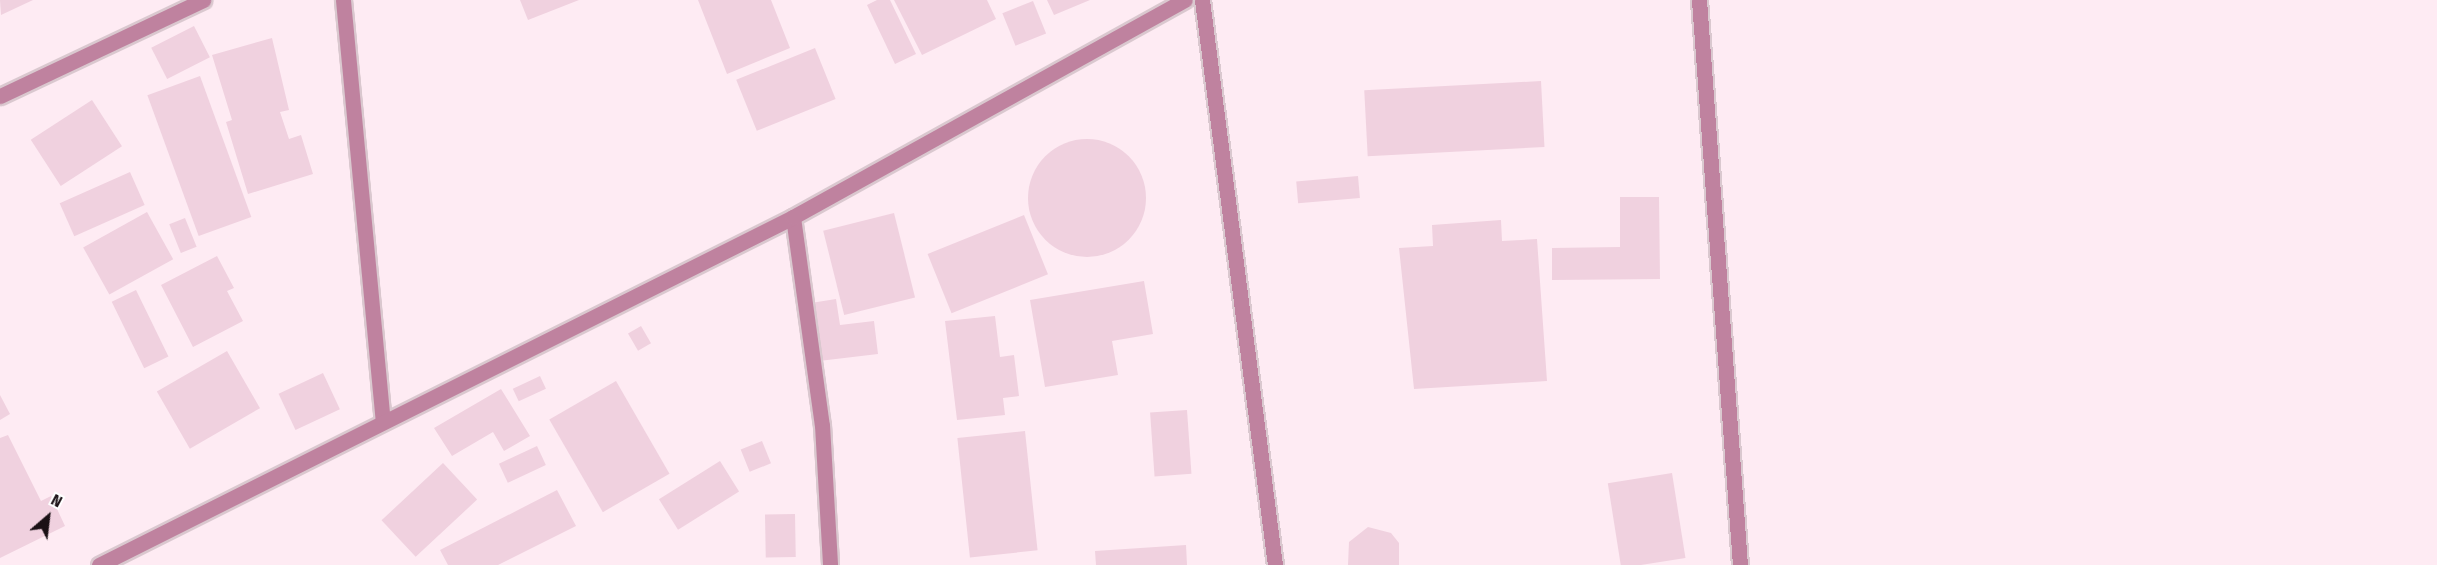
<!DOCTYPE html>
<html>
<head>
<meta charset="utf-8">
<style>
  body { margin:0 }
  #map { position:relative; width:2437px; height:565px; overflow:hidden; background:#feebf3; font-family:"Fira Sans Condensed",sans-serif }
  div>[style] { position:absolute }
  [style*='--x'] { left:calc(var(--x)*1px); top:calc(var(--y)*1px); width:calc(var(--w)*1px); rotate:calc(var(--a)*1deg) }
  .building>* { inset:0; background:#f0d1df; transform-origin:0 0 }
  .round { border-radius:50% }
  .roads { filter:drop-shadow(2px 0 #dac8cf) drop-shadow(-2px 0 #dac8cf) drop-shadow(0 2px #dac8cf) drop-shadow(0 -2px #dac8cf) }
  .street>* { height:15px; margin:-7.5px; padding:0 7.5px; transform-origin:7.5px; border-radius:7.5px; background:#bf829f }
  span { translate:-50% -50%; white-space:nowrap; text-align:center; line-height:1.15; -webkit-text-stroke:5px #fff; paint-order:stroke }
  .north { position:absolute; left:18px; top:487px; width:60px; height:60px; -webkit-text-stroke:4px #fff; paint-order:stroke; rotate:28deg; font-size:16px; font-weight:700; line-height:24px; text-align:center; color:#1a1015 }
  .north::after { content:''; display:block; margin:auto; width:21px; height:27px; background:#1a1015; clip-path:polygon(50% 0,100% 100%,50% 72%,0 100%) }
</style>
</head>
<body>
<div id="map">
  <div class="building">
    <div style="clip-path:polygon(0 0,33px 0,1px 15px)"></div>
    <div style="clip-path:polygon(520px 0,579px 0,528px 20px)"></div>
    <div style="clip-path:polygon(698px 0,771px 0,790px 48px,727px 74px)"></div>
    <div style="clip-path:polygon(877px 0,890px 0,916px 54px,895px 64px,867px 5px)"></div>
    <div style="clip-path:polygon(894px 0,987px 0,996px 19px,922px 55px)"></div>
    <div style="clip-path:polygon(1047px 0,1090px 0,1054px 15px)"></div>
    <div style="left:1033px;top:1px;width:35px;height:33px;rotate:68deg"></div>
    <div style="left:194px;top:26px;width:35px;height:48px;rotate:63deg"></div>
    <div style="clip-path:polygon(272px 38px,289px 110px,280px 112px,289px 139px,301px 135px,313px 174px,248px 194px,226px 122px,232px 120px,212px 55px)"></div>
    <div style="left:815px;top:48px;width:55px;height:85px;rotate:68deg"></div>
    <div style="left:200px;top:76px;width:150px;height:56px;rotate:70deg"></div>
    <div style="left:1541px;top:81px;width:66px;height:177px;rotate:87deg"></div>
    <div style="left:92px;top:100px;width:55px;height:73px;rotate:57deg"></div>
    <div class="round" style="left:1028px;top:139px;width:118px;height:118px"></div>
    <div style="left:130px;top:172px;width:36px;height:77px;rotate:66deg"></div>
    <div style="left:1358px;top:176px;width:22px;height:62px;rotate:85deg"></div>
    <div style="clip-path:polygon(1620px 197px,1659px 197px,1660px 279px,1552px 280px,1552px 248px,1620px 247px)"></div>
    <div style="left:147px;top:212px;width:54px;height:73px;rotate:61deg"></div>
    <div style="left:894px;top:213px;width:87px;height:73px;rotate:76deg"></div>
    <div style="left:1024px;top:215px;width:64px;height:104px;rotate:68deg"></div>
    <div style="left:185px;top:218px;width:31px;height:17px;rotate:68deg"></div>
    <div style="clip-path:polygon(1501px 220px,1502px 241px,1537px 239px,1547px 381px,1414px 389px,1399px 248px,1433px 246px,1432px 225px)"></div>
    <div style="clip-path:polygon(217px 256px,234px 288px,227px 291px,243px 321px,193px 347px,161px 285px)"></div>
    <div style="clip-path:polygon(1144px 281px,1153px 334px,1112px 341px,1118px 375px,1045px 387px,1030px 300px)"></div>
    <div style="left:136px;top:290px;width:74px;height:27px;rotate:64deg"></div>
    <div style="clip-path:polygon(836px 299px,840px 325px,874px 321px,878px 354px,819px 361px,811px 303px)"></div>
    <div style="clip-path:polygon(995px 316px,1000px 357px,1014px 355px,1019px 396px,1003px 398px,1005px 415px,957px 420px,945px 321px)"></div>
    <div style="left:641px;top:326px;width:20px;height:15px;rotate:60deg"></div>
    <div style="left:227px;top:351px;width:66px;height:81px;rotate:60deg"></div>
    <div style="left:323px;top:373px;width:40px;height:49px;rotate:65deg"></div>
    <div style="left:540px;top:376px;width:14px;height:30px;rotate:65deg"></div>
    <div style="left:616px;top:381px;width:107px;height:77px;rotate:60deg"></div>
    <div style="clip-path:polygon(501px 389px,530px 436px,504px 451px,493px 432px,452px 456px,434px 428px)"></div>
    <div style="clip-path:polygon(0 395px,10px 414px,0 420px)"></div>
    <div style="left:1187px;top:410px;width:64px;height:37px;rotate:86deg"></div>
    <div style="left:1025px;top:431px;width:120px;height:68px;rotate:84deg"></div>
    <div style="clip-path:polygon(8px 435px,41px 501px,51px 496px,65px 526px,0 558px,0 438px)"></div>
    <div style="left:762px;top:441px;width:24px;height:23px;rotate:68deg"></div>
    <div style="left:537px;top:446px;width:21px;height:42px;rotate:65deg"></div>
    <div style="left:720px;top:461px;width:36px;height:72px;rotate:58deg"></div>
    <div style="left:443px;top:463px;width:50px;height:84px;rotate:47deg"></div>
    <div style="left:1672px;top:473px;width:86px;height:65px;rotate:81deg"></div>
    <div style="clip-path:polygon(557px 490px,576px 526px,498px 565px,448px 565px,440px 550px)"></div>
    <div style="left:795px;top:514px;width:43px;height:30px;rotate:89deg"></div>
    <div style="clip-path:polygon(1368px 527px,1391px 533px,1399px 543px,1399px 565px,1348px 565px,1349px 542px)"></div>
    <div style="clip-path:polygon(1186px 545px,1187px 565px,1096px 565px,1095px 551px)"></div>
  </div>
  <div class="roads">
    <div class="street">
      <div style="--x:343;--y:0;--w:423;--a:84.6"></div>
      <div style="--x:1202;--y:0;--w:570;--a:82.64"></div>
      <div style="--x:1699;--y:0;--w:566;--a:85.85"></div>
      <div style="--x:0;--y:96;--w:225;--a:-25.3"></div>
      <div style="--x:793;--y:217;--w:210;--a:82.1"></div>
      <div style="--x:822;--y:425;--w:140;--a:86.7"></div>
      <div style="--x:99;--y:565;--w:776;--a:-26.63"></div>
      <div style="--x:793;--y:217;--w:448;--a:-29"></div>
    </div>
  </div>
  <div class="north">N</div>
</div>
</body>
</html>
